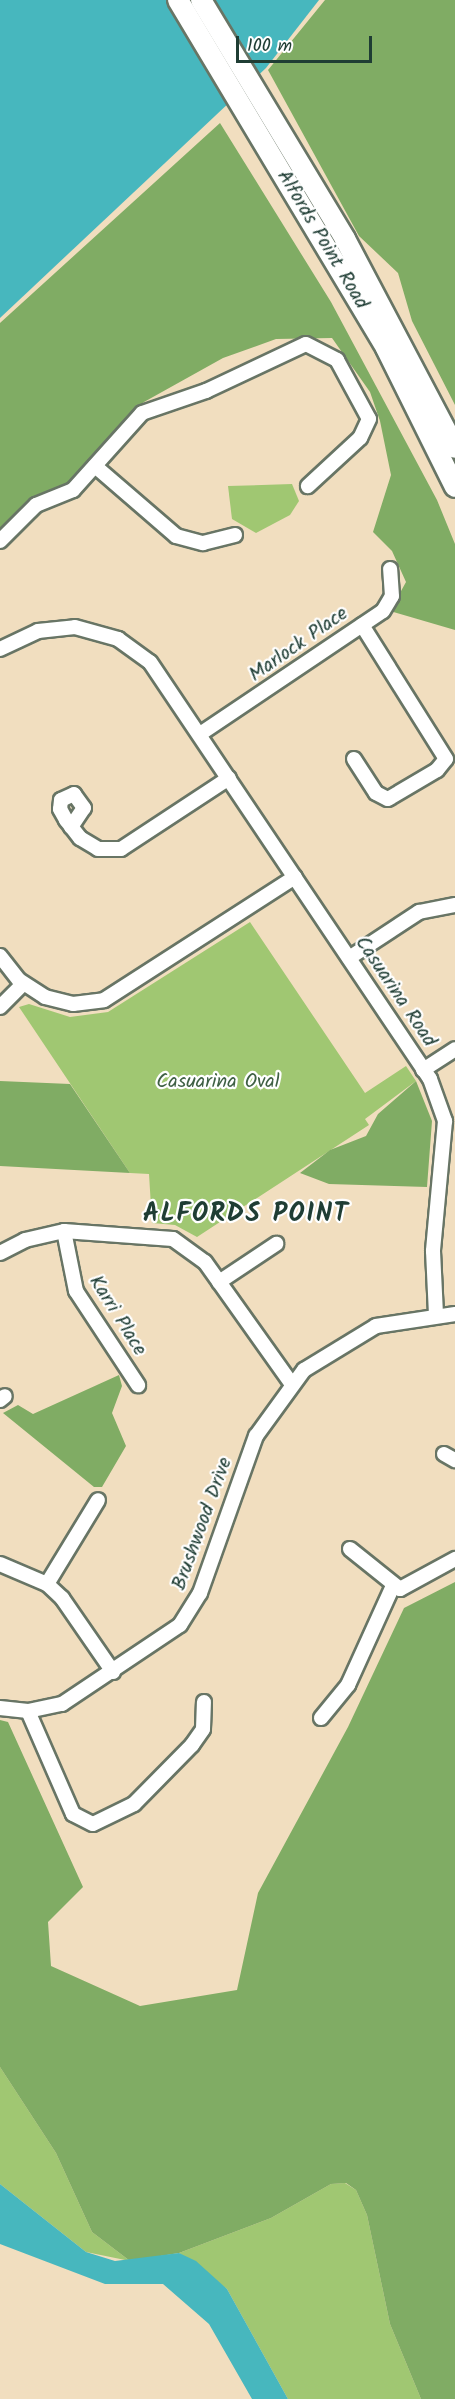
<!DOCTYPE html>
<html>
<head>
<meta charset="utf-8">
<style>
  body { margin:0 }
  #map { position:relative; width:455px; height:2399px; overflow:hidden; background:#f1debf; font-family:Kalam,sans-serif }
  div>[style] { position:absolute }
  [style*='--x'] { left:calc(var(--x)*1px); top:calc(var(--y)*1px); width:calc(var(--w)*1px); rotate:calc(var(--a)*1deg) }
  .green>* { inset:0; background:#a0c772 }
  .forest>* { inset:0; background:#80ac64 }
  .water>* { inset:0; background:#47b7be }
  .roads { filter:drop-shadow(2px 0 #687565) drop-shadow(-2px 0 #687565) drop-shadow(0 2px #687565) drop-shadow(0 -2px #687565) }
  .minor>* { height:14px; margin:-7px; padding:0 7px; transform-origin:7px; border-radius:7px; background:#fff }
  .highway>* { height:20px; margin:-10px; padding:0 10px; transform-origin:10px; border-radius:10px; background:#fff }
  span { translate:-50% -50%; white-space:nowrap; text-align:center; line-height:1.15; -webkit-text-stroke:4.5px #fff; paint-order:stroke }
  .street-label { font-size:20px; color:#1f3d34 }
  .park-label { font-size:20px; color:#3f6044 }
  .district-label { font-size:26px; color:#1f3d34; font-weight:700; letter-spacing:1.5px }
  .scale { position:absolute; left:236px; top:36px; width:136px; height:27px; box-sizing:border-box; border:3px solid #1f3d34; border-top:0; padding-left:8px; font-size:18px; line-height:21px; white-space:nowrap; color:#1f3d34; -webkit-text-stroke:4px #fff; paint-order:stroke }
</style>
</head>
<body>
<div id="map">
  <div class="green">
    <div style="clip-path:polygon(292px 484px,299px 501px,290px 515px,256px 533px,232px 519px,228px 486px)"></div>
    <div style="clip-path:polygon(250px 922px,365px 1093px,406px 1066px,416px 1081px,365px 1119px,369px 1125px,197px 1237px,175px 1225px,152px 1223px,149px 1174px,130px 1173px,19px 1007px,29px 1004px,70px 1017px,108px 1012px)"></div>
    <div style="clip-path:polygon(0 2067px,56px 2153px,92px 2232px,130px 2261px,86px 2252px,0 2184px)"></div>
    <div style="clip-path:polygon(345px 2183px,356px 2190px,367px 2215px,390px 2324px,421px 2399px,288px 2399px,227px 2289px,179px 2253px,271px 2218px,331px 2184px)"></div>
  </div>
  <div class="forest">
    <div style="clip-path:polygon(325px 0,455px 0,455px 405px,412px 321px,398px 273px,359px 236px,268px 70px)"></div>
    <div style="clip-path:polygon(220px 123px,331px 302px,437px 500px,455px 544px,455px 630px,390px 611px,406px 582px,392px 551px,373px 532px,391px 475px,380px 421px,370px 392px,332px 338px,276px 339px,223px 358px,144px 402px,60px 491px,0 533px,0 323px)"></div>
    <div style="clip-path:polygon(0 1081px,70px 1084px,130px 1173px,0 1166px)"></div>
    <div style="clip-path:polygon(416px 1081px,432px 1121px,427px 1187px,329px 1184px,300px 1173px,330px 1150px,366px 1136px,378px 1114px)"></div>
    <div style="clip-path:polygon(119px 1375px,122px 1386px,112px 1413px,126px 1446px,102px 1487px,94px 1487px,3px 1413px,18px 1405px,33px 1414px)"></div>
    <div style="clip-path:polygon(455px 1582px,455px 2399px,421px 2399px,390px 2324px,367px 2215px,356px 2190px,346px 2183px,331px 2184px,271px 2218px,179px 2253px,130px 2261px,92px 2232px,56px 2153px,0 2067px,0 1720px,8px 1722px,83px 1887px,48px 1922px,51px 1966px,140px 2006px,237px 1990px,258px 1893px,348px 1727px,404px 1608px)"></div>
  </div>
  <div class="water">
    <div style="clip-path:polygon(0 0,319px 0,266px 68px,0 318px)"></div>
    <div style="clip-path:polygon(0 2184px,86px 2252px,115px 2261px,179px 2253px,196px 2261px,227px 2289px,288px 2399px,252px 2399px,209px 2324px,163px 2284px,105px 2284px,0 2244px)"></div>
  </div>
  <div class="roads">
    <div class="minor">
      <div style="--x:95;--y:466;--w:107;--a:40.8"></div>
      <div style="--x:176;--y:536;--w:28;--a:15"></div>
      <div style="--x:203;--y:543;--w:33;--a:-14"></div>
      <div style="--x:0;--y:541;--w:51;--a:-45"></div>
      <div style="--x:36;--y:505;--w:40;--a:-22"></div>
      <div style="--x:73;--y:490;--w:103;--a:-48.1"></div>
      <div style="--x:142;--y:413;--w:68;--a:-19"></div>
      <div style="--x:206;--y:391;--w:110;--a:-25.2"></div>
      <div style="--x:306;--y:344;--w:35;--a:27"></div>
      <div style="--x:337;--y:360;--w:67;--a:61.5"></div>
      <div style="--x:369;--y:419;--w:21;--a:115"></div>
      <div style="--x:360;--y:438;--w:71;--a:137.3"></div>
      <div style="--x:0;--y:649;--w:42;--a:-25.3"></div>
      <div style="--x:38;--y:631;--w:37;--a:-6"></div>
      <div style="--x:75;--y:627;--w:45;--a:15.6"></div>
      <div style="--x:118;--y:639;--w:39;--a:36"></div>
      <div style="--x:150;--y:662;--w:502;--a:56.12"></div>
      <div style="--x:430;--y:1079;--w:45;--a:70.3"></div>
      <div style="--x:445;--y:1121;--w:131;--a:95.3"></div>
      <div style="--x:433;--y:1251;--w:63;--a:87.3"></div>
      <div style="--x:200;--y:734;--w:220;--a:-33.9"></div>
      <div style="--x:383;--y:611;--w:17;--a:-59"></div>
      <div style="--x:392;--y:596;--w:27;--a:-94"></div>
      <div style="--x:354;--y:759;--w:40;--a:57.1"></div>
      <div style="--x:376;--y:793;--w:13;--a:27"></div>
      <div style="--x:388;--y:799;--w:57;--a:-30.6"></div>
      <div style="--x:437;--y:770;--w:14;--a:-51"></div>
      <div style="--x:446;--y:759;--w:158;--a:-122.1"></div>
      <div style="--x:71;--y:827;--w:23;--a:-56"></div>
      <div style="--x:84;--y:808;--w:17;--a:-126"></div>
      <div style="--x:74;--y:794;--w:14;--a:155"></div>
      <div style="--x:61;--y:800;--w:9;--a:96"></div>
      <div style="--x:60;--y:809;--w:13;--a:61"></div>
      <div style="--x:66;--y:820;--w:23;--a:52"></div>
      <div style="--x:80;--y:838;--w:21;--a:31"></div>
      <div style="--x:98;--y:849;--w:23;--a:0"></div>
      <div style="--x:121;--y:849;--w:129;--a:-33.3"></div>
      <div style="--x:0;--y:956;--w:31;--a:52"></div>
      <div style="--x:19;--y:980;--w:31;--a:33"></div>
      <div style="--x:45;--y:997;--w:29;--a:14"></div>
      <div style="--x:73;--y:1004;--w:31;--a:-7"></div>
      <div style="--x:104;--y:1000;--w:227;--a:-32.8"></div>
      <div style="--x:349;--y:958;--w:84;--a:-33.3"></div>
      <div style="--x:419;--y:912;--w:37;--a:-11"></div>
      <div style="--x:0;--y:1007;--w:33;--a:-45"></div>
      <div style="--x:423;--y:1070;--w:38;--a:-33"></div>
      <div style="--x:64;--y:1231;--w:61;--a:78.7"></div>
      <div style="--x:76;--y:1291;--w:113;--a:56.6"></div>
      <div style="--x:0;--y:1253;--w:28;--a:-27"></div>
      <div style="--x:25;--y:1240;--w:40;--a:-13"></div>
      <div style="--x:64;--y:1231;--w:109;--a:4.2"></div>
      <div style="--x:173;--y:1239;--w:39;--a:36"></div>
      <div style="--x:205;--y:1262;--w:148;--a:54.6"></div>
      <div style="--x:219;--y:1282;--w:69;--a:-33.7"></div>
      <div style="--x:0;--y:1400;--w:6;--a:-39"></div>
      <div style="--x:444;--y:1454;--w:13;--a:29"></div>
      <div style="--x:350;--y:1549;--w:64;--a:38.7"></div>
      <div style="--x:400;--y:1589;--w:63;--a:-28.6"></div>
      <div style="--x:0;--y:1564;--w:51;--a:23.1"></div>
      <div style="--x:47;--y:1584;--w:21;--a:43"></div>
      <div style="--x:62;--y:1598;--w:90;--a:55.4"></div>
      <div style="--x:47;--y:1584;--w:98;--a:-58.7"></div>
      <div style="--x:0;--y:1708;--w:28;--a:6"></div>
      <div style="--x:28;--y:1711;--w:35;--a:-12"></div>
      <div style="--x:62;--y:1704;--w:142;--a:-33.8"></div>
      <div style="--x:180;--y:1625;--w:38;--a:-58"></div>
      <div style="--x:200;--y:1593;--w:167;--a:-70.4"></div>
      <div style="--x:256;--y:1436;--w:82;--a:-54"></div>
      <div style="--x:304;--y:1370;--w:84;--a:-31.4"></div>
      <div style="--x:376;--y:1326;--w:80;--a:-8.6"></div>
      <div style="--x:28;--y:1711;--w:112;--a:66.4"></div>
      <div style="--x:73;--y:1814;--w:22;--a:27"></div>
      <div style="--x:93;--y:1824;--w:46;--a:-26"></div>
      <div style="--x:134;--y:1804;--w:83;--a:-45.5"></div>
      <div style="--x:192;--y:1745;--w:19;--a:-55"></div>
      <div style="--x:203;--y:1729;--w:27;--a:-88"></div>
      <div style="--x:321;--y:1718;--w:43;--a:-50.7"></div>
      <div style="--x:348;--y:1685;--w:109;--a:-65.6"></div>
    </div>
    <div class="highway">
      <div style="--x:178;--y:0;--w:405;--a:59.1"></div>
      <div style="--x:386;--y:348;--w:155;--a:63.6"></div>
      <div style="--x:201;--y:0;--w:279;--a:58.9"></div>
      <div style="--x:345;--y:239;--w:236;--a:62.2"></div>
    </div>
  </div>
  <div class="street-label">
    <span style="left:322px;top:240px;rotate:59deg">Alfords Point Road</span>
    <span style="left:299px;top:645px;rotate:-35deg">Marlock Place</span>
    <span style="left:395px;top:992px;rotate:56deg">Casuarina Road</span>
    <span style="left:117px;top:1316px;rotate:58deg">Karri Place</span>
    <span style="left:203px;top:1524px;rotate:-70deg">Brushwood Drive</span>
  </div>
  <div class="park-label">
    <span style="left:218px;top:1082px">Casuarina Oval</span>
  </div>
  <div class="district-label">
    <span style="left:246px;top:1215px">ALFORDS POINT</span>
  </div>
  <div class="scale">100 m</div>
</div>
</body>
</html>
